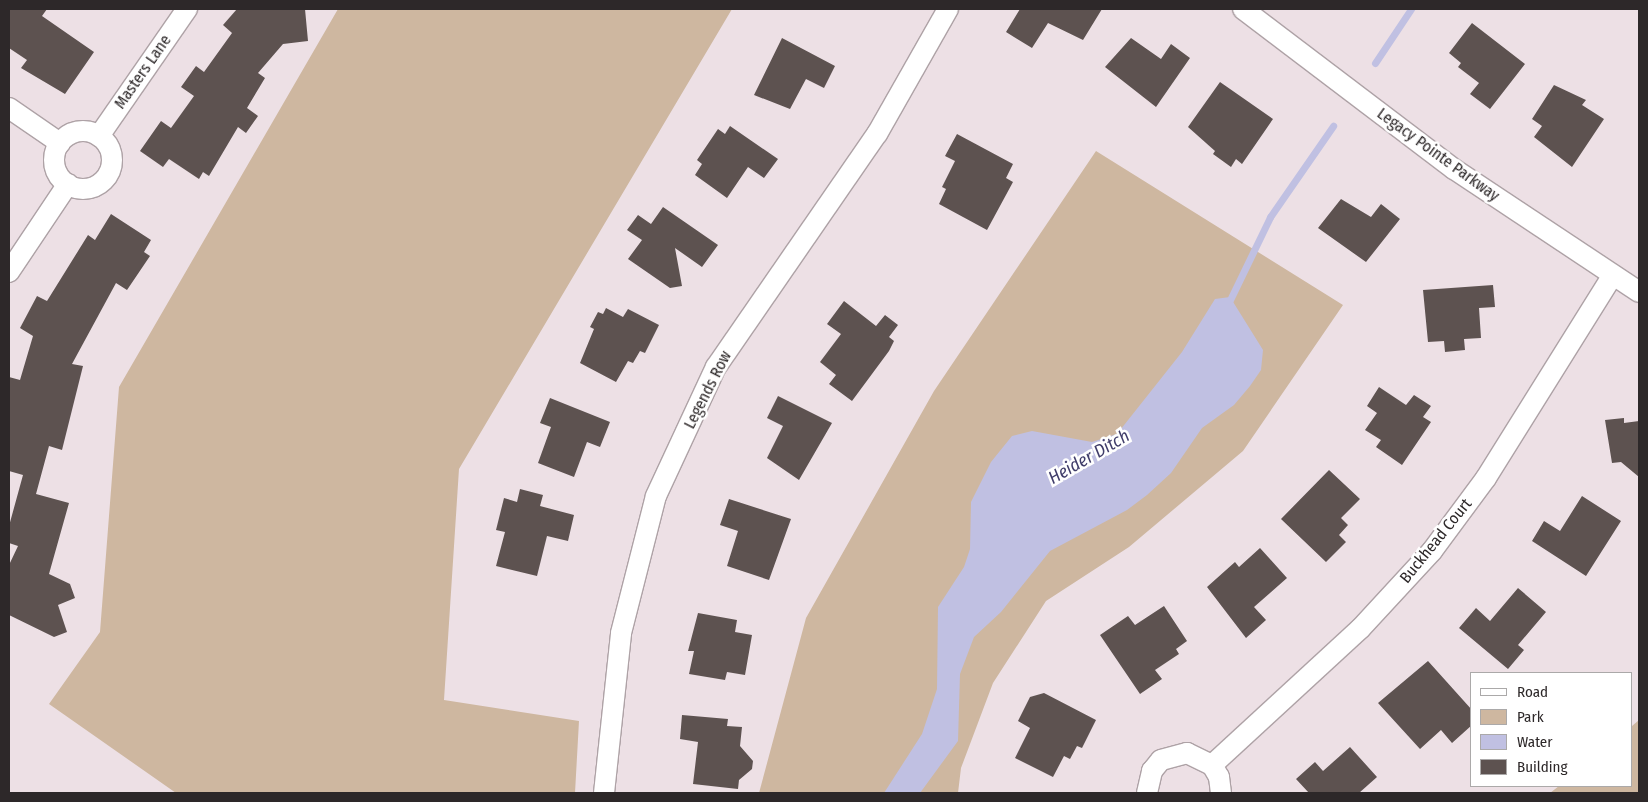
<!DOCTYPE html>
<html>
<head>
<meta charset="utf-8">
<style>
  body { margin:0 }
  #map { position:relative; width:1648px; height:802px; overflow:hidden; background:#ede0e5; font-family:"Fira Sans Condensed",sans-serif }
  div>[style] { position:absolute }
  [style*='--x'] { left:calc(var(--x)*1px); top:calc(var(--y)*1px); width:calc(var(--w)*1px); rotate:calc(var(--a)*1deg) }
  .green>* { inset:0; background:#ceb7a0 }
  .water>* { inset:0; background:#c0c0e2 }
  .stream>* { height:7px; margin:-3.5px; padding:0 3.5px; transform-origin:3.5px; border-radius:3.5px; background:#c0c0e2 }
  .building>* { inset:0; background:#5d5250 }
  .roads { filter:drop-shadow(1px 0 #aea2a6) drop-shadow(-1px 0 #aea2a6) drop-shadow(0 1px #aea2a6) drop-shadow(0 -1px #aea2a6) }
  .street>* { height:20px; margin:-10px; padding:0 10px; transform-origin:10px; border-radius:10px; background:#fff }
  .street>.ring { margin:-10px; padding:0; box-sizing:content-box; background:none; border:20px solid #fff; border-radius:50% }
  span { translate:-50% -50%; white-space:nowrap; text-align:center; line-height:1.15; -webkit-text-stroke:5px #fff; paint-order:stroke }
  .street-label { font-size:16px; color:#2d2829 }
  .water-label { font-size:18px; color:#403d6a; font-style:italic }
  .frame { position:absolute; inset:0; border:10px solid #2d2829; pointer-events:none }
  .legend { position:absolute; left:1470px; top:672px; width:162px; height:115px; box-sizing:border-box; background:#fff; border:1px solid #aba9a9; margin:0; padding:6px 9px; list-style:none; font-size:15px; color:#2d2829 }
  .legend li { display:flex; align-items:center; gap:10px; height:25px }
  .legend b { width:25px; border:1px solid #aba9a9 }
</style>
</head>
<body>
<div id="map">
  <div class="green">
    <div style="clip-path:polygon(338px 9px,732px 9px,459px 469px,444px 700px,579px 721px,575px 793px,176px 793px,49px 704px,100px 632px,119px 387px)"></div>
    <div style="clip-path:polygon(1096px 151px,1343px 305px,1243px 451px,1129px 547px,1046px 601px,993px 683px,961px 768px,958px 793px,759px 793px,806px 618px,934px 391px)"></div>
    <div style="clip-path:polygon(1639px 720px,1639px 793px,1550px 793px,1559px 786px,1632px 786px,1632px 726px)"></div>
  </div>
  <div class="water">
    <div style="clip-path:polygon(1230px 297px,1263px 350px,1261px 370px,1250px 386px,1234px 405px,1202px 428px,1171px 473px,1147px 495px,1127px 510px,1050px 551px,1001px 612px,974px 637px,960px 674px,958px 741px,920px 793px,884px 793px,922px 734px,937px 689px,938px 607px,964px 567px,970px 549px,971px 502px,991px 462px,1012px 436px,1032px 431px,1092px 442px,1117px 434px,1182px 352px,1215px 299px)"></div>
  </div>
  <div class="stream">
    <div style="--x:1375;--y:63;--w:65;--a:-56.3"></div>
    <div style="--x:1228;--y:304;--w:97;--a:-64.2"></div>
    <div style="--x:1270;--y:217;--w:111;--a:-55.3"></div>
  </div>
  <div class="building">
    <div style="clip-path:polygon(9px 9px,47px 9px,42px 16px,94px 52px,65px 94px,21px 68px,27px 60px,9px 48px)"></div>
    <div style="clip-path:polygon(237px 9px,305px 9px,308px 41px,283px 44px,258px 73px,265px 78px,247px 108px,258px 116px,246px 133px,238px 127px,209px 176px,203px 172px,199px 179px,169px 159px,163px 167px,140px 151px,161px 121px,171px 128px,194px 96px,181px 87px,196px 66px,204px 72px,232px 33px,223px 25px)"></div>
    <div style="clip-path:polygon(1020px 9px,1102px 9px,1083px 40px,1048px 23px,1032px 48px,1006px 32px)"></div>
    <div style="clip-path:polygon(1472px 23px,1525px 64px,1490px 109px,1470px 94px,1479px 83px,1458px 67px,1461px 63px,1449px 53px)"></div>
    <div style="clip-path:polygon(782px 38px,835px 66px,824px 88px,806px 79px,790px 109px,754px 95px)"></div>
    <div style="clip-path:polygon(1131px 38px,1161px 59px,1171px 44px,1190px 58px,1156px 107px,1105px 67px)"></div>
    <div style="clip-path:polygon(1220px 82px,1273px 119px,1242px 164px,1236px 159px,1231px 167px,1213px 154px,1215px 151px,1188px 127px)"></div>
    <div style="clip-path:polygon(1554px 85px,1586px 100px,1582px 105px,1604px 119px,1572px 167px,1534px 137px,1542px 126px,1532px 119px)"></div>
    <div style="clip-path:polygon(730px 126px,778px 159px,764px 178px,748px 167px,727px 198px,695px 175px,702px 164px,697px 160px,718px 129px,725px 134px)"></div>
    <div style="clip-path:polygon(957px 134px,1013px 164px,1006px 178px,1013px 182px,987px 230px,939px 204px,946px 189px,942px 187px,955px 161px,945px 156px)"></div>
    <div style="clip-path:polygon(1341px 199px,1371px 217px,1381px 204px,1400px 219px,1366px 262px,1318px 228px)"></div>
    <div style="clip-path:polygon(663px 207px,718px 245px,702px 267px,675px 248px,682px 286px,670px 288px,628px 259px,642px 240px,627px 230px,638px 215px,651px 224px)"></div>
    <div style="clip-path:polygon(111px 214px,151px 240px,144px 252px,150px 256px,127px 290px,116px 283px,72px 364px,83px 366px,62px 450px,49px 446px,36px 494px,69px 503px,49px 574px,70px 584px,75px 598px,58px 605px,67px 632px,54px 637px,9px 615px,9px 565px,18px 546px,9px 543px,9px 526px,23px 475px,9px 471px,9px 377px,20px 380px,33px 336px,20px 328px,37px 296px,47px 301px,88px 235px,95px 240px)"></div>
    <div style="clip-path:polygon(1493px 285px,1495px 307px,1479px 308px,1481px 338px,1464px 339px,1465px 350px,1445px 352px,1444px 341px,1428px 342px,1423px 290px)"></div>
    <div style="clip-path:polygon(844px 301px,876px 326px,885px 315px,898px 325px,889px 337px,894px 341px,889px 351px,852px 401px,829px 384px,836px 375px,820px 362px,841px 334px,827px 324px)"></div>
    <div style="clip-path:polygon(606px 308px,623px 317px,628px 309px,659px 325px,645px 353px,640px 351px,633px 363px,628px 361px,616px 382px,580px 363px,594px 329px,590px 327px,598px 312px,603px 314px)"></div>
    <div style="clip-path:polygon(1379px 387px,1406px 405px,1414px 395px,1431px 406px,1423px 417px,1431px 422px,1402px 465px,1376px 447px,1381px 440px,1365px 430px,1377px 413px,1367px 406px)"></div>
    <div style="clip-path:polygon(778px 396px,832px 423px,799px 480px,767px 458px,783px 426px,767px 418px)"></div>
    <div style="clip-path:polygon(550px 398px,610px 422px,600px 447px,587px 442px,574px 477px,538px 463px,551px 427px,540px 423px)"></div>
    <div style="clip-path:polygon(1624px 418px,1624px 423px,1639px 421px,1639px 477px,1621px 462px,1612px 463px,1605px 420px)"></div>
    <div style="clip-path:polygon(1329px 470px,1360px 499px,1341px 518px,1348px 525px,1339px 535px,1346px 542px,1326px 562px,1281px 519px)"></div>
    <div style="clip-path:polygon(520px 489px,543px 495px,540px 506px,574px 515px,568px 541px,547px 536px,537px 576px,496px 566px,505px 532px,496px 530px,504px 498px,517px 502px)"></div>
    <div style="clip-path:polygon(1582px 496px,1621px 521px,1586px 576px,1532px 541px,1544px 521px,1560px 531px)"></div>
    <div style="clip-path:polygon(729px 499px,791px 519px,769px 580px,727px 566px,738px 531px,720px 525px)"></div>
    <div style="clip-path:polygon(1260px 548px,1287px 578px,1254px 607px,1266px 620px,1246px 638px,1207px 587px,1235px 562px,1239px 567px)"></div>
    <div style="clip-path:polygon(1518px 588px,1546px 612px,1518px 645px,1524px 650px,1508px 669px,1459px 628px,1476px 608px,1490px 621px)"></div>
    <div style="clip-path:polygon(1164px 606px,1187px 641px,1176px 649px,1179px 654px,1155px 670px,1162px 679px,1140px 694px,1100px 635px,1128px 616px,1135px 625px)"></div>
    <div style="clip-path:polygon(698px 613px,737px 620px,735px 632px,752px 635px,745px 675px,727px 672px,725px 680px,689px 674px,694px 651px,688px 651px)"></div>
    <div style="clip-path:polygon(1428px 661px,1472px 710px,1472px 725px,1452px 743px,1441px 730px,1420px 749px,1378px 703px)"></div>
    <div style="clip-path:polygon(1044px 693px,1096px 720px,1082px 748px,1077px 746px,1070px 759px,1064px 756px,1053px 777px,1015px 758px,1030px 728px,1018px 721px,1030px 697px)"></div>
    <div style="clip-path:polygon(682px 715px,728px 719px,727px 726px,742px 727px,740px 746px,753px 761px,752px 769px,739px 780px,738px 789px,693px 784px,698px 742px,680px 739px)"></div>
    <div style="clip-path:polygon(1350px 747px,1377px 777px,1359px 793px,1309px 793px,1296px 779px,1315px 762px,1323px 771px)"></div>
  </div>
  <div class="roads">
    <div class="street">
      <div style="--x:1243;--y:9;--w:265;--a:37.2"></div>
      <div style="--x:1454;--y:169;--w:222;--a:33.6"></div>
      <div style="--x:9;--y:108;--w:62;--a:34.5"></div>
      <div class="ring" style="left:54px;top:131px;width:38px;height:38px"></div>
      <div style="--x:99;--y:136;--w:155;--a:-55.3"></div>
      <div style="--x:9;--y:272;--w:106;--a:-56.2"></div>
      <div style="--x:1212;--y:765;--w:201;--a:-42.6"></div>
      <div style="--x:1360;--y:629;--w:106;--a:-47.3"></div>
      <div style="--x:1432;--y:551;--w:91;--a:-53.5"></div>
      <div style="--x:1486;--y:478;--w:238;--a:-58"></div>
      <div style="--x:604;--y:793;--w:161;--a:-83.9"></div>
      <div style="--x:621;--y:633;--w:141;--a:-75.7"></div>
      <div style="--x:656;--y:496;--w:142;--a:-65.1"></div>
      <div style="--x:716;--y:367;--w:283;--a:-55.4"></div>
      <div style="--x:877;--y:134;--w:144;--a:-60.4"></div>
      <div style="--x:1147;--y:793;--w:23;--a:-77"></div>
      <div style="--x:1152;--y:771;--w:14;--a:-51"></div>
      <div style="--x:1161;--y:760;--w:27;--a:-15"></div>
      <div style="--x:1187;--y:753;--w:28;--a:26"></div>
      <div style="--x:1212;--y:765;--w:14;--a:60"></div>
      <div style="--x:1219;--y:777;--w:16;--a:83"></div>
    </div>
  </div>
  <div class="street-label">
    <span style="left:143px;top:72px;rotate:-55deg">Masters Lane</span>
    <span style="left:1438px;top:155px;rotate:36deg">Legacy Pointe Parkway</span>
    <span style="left:708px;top:390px;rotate:-63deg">Legends Row</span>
    <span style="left:1436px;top:541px;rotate:-51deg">Buckhead Court</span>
  </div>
  <div class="water-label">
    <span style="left:1089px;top:457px;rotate:-30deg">Heider Ditch</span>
  </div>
  <div class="frame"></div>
  <ul class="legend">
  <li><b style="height:6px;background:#fff"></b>Road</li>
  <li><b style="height:14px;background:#ceb7a0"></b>Park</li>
  <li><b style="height:14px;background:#c0c0e2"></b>Water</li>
  <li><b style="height:14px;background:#5d5250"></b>Building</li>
  </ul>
</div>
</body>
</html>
